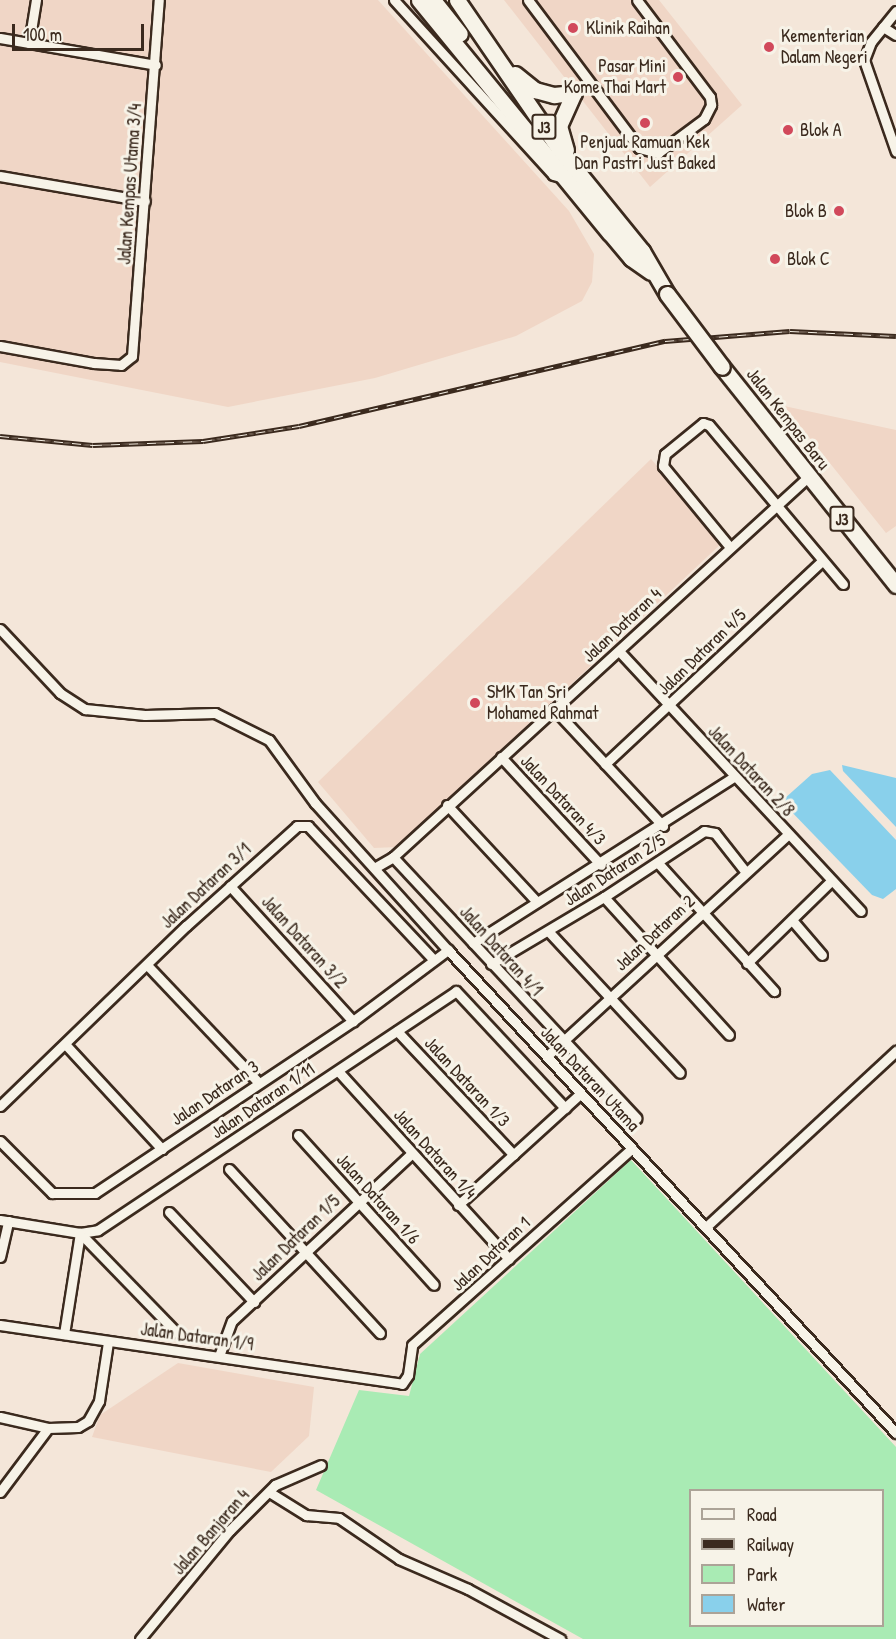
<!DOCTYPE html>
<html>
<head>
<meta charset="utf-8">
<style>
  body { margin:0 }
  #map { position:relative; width:896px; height:1639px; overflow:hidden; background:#f4e6d9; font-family:"Patrick Hand",sans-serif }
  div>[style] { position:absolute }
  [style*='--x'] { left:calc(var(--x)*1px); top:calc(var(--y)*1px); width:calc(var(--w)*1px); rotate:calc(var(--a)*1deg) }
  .built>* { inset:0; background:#f0d6c6 }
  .green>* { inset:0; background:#a9ebb4 }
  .water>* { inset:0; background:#89d0eb }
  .roads { filter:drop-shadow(2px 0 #3b2a1e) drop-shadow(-2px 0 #3b2a1e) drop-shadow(0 2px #3b2a1e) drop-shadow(0 -2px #3b2a1e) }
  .minor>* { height:9px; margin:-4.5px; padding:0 4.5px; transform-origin:4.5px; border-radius:4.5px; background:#f7f3e8 }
  .primary>* { height:15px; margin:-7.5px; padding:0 7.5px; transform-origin:7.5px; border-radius:7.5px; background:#f7f3e8 }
  .rail>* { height:5px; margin-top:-2.5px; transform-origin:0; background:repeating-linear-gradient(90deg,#f7f3e8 0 9px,#3b2a1e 0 18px); box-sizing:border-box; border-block:2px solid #3b2a1e }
  .bridges { filter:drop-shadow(2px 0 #3b2a1e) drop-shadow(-2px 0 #3b2a1e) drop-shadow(0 2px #3b2a1e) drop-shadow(0 -2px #3b2a1e) }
  .primary-bridge>* { height:15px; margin:-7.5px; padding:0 7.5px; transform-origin:7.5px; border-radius:7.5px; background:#f7f3e8 }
  .dots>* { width:16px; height:16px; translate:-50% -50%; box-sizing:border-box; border:3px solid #f7f3e8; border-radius:50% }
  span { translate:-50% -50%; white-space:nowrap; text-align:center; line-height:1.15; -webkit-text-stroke:6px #f7f3e8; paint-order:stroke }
  .shield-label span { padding:2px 4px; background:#f7f3e8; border:2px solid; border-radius:4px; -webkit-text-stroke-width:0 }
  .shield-label { font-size:16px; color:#3b2a1e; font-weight:700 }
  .poi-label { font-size:18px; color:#3b2a1e }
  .left { translate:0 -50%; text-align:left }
  .right { translate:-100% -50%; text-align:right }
  .street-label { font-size:18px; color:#3b2a1e }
  .legend { position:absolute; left:689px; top:1489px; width:195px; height:138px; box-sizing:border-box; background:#f7f3e8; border:2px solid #aca397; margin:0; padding:8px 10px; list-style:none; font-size:18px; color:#3b2a1e }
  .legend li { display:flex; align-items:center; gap:12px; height:30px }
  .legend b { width:30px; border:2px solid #aca397 }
  .scale { position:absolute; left:12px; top:24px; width:132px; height:27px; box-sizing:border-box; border:3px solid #3b2a1e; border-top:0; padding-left:8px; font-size:18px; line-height:21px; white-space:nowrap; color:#3b2a1e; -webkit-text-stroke:4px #f7f3e8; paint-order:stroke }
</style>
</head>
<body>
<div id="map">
  <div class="built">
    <div style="clip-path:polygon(0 0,378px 0,569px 211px,594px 254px,592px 282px,582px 301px,516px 336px,375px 378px,228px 407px,0 362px)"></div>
    <div style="clip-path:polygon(504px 0,659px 0,742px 105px,650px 187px)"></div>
    <div style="clip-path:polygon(784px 406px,896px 430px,896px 526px,886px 533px)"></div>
    <div style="clip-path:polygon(651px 459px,723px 542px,397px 847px,374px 848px,318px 782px)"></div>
    <div style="clip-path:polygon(178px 1363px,314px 1387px,309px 1436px,271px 1472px,92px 1437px,100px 1415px)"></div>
  </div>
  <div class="green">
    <div style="clip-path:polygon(evenodd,631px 1160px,896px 1447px,896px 1639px,583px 1639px,316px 1490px,359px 1390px,409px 1396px,420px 1354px,631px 1160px,690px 1490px,882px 1490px,882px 1626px,690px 1626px,690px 1490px)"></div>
  </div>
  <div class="water">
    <div style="clip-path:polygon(842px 765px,896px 778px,896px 827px,843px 771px)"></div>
    <div style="clip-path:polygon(830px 770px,896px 840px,896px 889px,883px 899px,872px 895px,785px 805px,784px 799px,812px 774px)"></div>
  </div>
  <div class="roads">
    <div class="minor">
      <div style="--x:394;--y:0;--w:236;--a:47.7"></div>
      <div style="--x:553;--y:175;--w:11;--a:15"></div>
      <div style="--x:528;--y:0;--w:185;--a:53.1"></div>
      <div style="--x:639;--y:148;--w:20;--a:15"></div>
      <div style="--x:658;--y:153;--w:57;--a:-36.5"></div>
      <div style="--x:704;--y:119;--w:16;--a:-63"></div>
      <div style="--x:711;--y:105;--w:8;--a:-97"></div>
      <div style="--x:710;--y:97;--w:121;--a:-127"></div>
      <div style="--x:896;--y:11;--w:40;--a:129"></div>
      <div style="--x:871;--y:42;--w:19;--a:111"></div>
      <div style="--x:864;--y:60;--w:97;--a:70.8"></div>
      <div style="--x:883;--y:27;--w:15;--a:32"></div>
      <div style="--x:0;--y:38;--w:158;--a:9.8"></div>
      <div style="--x:29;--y:43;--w:44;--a:-80.8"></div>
      <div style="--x:0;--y:176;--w:147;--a:9.8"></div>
      <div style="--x:0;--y:346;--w:96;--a:10.3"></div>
      <div style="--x:94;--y:363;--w:27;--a:4"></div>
      <div style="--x:121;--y:365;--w:14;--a:-39"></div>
      <div style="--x:132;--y:356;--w:357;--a:-85.7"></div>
      <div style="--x:729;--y:546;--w:104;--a:-129.5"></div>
      <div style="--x:663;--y:466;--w:12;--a:-81"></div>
      <div style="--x:665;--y:454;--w:49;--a:-39.2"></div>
      <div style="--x:703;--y:423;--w:6;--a:18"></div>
      <div style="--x:709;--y:425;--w:208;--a:49.9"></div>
      <div style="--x:0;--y:629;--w:88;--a:46.8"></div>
      <div style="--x:60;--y:693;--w:30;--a:33"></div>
      <div style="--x:85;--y:709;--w:60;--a:5.7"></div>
      <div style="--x:145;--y:715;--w:70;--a:-1.6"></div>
      <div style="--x:215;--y:713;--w:60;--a:26.6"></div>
      <div style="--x:269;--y:740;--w:78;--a:53.9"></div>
      <div style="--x:315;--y:803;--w:198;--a:47.9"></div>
      <div style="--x:448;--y:950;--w:659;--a:47.15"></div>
      <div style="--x:619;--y:651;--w:355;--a:47.1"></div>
      <div style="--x:554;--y:709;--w:160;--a:47"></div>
      <div style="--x:501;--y:757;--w:147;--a:47.2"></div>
      <div style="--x:605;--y:764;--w:296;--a:-43.1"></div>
      <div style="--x:447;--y:805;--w:132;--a:47.1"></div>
      <div style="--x:393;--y:857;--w:357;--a:47"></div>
      <div style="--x:658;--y:863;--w:173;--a:47.8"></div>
      <div style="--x:376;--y:867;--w:20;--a:-30"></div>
      <div style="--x:393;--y:857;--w:563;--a:-42.48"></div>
      <div style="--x:230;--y:886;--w:183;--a:47.7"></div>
      <div style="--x:604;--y:897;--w:186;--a:47.8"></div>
      <div style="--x:792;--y:920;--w:46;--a:49.4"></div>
      <div style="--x:549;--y:932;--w:192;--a:47.1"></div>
      <div style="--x:473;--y:943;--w:309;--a:-32.5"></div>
      <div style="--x:747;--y:963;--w:117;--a:-44.3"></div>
      <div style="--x:491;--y:964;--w:131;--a:-30.7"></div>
      <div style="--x:604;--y:897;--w:120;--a:-33.4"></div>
      <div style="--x:704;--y:831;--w:11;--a:10"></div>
      <div style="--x:715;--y:833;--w:48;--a:51.7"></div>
      <div style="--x:148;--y:966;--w:161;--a:46.5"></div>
      <div style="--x:397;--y:1031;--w:170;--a:46.7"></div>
      <div style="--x:65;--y:1044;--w:143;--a:47.3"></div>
      <div style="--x:547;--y:1056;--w:326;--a:-42.6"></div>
      <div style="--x:338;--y:1071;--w:254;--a:47.7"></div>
      <div style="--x:0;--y:1106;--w:259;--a:-44.1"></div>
      <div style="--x:186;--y:926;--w:149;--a:-42"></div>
      <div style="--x:297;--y:826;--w:11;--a:0"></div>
      <div style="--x:308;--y:826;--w:183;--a:46.8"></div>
      <div style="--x:298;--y:1135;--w:202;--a:47.8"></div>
      <div style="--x:0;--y:1141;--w:74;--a:45"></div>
      <div style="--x:52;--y:1193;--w:43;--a:0"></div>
      <div style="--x:95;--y:1193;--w:310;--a:-33.7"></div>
      <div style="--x:353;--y:1021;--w:119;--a:-36.8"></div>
      <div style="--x:229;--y:1169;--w:223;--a:47.4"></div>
      <div style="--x:458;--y:1205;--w:165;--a:-42.3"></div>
      <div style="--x:169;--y:1212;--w:124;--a:46.6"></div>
      <div style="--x:0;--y:1220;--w:81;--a:9.2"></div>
      <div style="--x:80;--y:1233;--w:18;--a:-9"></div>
      <div style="--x:98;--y:1230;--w:430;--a:-33.7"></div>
      <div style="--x:456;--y:991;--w:160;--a:47"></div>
      <div style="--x:707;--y:1226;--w:258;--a:-42.8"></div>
      <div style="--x:80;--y:1233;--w:138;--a:45.9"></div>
      <div style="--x:0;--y:1257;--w:37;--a:-77"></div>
      <div style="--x:0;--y:1325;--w:406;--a:8.3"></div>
      <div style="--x:402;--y:1384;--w:11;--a:-56"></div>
      <div style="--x:408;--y:1375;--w:30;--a:-82"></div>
      <div style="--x:412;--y:1345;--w:295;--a:-41.8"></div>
      <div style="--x:64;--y:1334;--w:102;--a:-81"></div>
      <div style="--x:219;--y:1356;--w:37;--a:-70"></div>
      <div style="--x:232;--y:1321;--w:245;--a:-43"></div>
      <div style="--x:0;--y:1417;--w:49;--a:12.9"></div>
      <div style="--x:48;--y:1428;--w:30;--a:-2"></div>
      <div style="--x:78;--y:1427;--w:12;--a:-31"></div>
      <div style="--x:88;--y:1421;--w:23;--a:-61"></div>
      <div style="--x:99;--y:1401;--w:60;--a:-81.3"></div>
      <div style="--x:0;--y:1492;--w:80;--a:-53.1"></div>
      <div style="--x:269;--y:1492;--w:44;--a:31.9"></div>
      <div style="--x:306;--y:1515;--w:33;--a:5"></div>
      <div style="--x:339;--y:1518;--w:73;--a:34.3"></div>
      <div style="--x:399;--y:1559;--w:75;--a:23.5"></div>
      <div style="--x:468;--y:1589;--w:105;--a:28.5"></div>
      <div style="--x:140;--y:1639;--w:141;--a:-50.5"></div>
      <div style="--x:230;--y:1530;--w:64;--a:-45"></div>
      <div style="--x:275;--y:1485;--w:50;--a:-23.5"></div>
    </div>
    <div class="primary">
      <div style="--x:419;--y:0;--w:301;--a:50.7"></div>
      <div style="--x:610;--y:233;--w:33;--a:50"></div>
      <div style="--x:631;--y:258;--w:24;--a:35"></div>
      <div style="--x:433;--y:0;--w:43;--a:51.5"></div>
      <div style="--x:457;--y:0;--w:181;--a:55.6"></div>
      <div style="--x:559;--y:149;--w:132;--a:50.9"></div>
      <div style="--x:642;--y:251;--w:50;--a:59.8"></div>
      <div style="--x:515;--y:74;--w:26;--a:39"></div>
      <div style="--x:535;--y:90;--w:20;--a:15"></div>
      <div style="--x:554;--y:95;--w:20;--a:-6"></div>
      <div style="--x:566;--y:150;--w:25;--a:-106"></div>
      <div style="--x:559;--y:126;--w:36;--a:-66"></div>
      <div style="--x:722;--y:367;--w:279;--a:51.4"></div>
    </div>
  </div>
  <div class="rail">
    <div style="--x:0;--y:436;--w:93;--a:5.5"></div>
    <div style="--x:93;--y:445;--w:110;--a:-2.1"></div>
    <div style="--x:203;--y:441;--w:97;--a:-8.9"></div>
    <div style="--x:299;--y:426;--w:376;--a:-13.1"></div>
    <div style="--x:665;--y:341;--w:125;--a:-4.6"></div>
    <div style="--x:790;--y:331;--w:106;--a:2.7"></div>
  </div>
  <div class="bridges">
    <div class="primary-bridge">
      <div style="--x:667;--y:294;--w:91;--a:53"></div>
    </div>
  </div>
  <div class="dots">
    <div style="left:573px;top:28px;background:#d1495b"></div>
    <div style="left:769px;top:47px;background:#d1495b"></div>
    <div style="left:678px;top:77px;background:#d1495b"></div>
    <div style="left:645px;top:123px;background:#d1495b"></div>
    <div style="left:788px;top:130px;background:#d1495b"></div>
    <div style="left:839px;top:211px;background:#d1495b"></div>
    <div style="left:775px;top:259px;background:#d1495b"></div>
    <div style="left:475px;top:703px;background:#d1495b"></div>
  </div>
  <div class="shield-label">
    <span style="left:544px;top:127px">J3</span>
    <span style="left:842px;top:519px">J3</span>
  </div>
  <div class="poi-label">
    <span class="left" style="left:586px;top:28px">Klinik Raihan</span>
    <span class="left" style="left:781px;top:47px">Kementerian<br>Dalam Negeri</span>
    <span class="right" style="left:666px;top:77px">Pasar Mini<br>Kome Thai Mart</span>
    <span class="left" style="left:800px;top:130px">Blok A</span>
    <span style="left:645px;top:153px">Penjual Ramuan Kek<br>Dan Pastri Just Baked</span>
    <span class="right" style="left:827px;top:211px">Blok B</span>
    <span class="left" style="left:787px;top:259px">Blok C</span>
    <span class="left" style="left:487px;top:703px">SMK Tan Sri<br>Mohamed Rahmat</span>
  </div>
  <div class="street-label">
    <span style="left:130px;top:184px;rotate:-86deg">Jalan Kempas Utama 3/4</span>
    <span style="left:788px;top:419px;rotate:52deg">Jalan Kempas Baru</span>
    <span style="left:622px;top:625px;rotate:-43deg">Jalan Dataran 4</span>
    <span style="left:702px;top:652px;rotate:-44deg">Jalan Dataran 4/5</span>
    <span style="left:751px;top:771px;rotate:47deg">Jalan Dataran 2/8</span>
    <span style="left:563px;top:800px;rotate:47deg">Jalan Dataran 4/3</span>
    <span style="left:615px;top:870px;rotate:-33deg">Jalan Dataran 2/5</span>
    <span style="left:206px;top:886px;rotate:-43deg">Jalan Dataran 3/1</span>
    <span style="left:655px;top:933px;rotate:-43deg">Jalan Dataran 2</span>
    <span style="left:304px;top:942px;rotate:48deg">Jalan Dataran 3/2</span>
    <span style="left:501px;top:951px;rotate:48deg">Jalan Dataran 4/1</span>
    <span style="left:590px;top:1079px;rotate:47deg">Jalan Dataran Utama</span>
    <span style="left:467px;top:1082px;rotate:47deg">Jalan Dataran 1/3</span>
    <span style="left:215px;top:1093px;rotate:-34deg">Jalan Dataran 3</span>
    <span style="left:263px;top:1101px;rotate:-34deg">Jalan Dataran 1/11</span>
    <span style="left:435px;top:1154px;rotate:48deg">Jalan Dataran 1/4</span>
    <span style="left:378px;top:1199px;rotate:48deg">Jalan Dataran 1/6</span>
    <span style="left:296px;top:1238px;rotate:-44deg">Jalan Dataran 1/5</span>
    <span style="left:491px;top:1254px;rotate:-43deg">Jalan Dataran 1</span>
    <span style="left:197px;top:1337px;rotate:8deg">Jalan Dataran 1/9</span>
    <span style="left:211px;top:1532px;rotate:-49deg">Jalan Banjaran 4</span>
  </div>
  <ul class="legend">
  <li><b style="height:8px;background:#f7f3e8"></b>Road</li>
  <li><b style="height:8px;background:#3b2a1e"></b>Railway</li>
  <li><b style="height:16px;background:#a9ebb4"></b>Park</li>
  <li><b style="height:16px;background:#89d0eb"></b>Water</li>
  </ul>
  <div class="scale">100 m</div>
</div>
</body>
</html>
